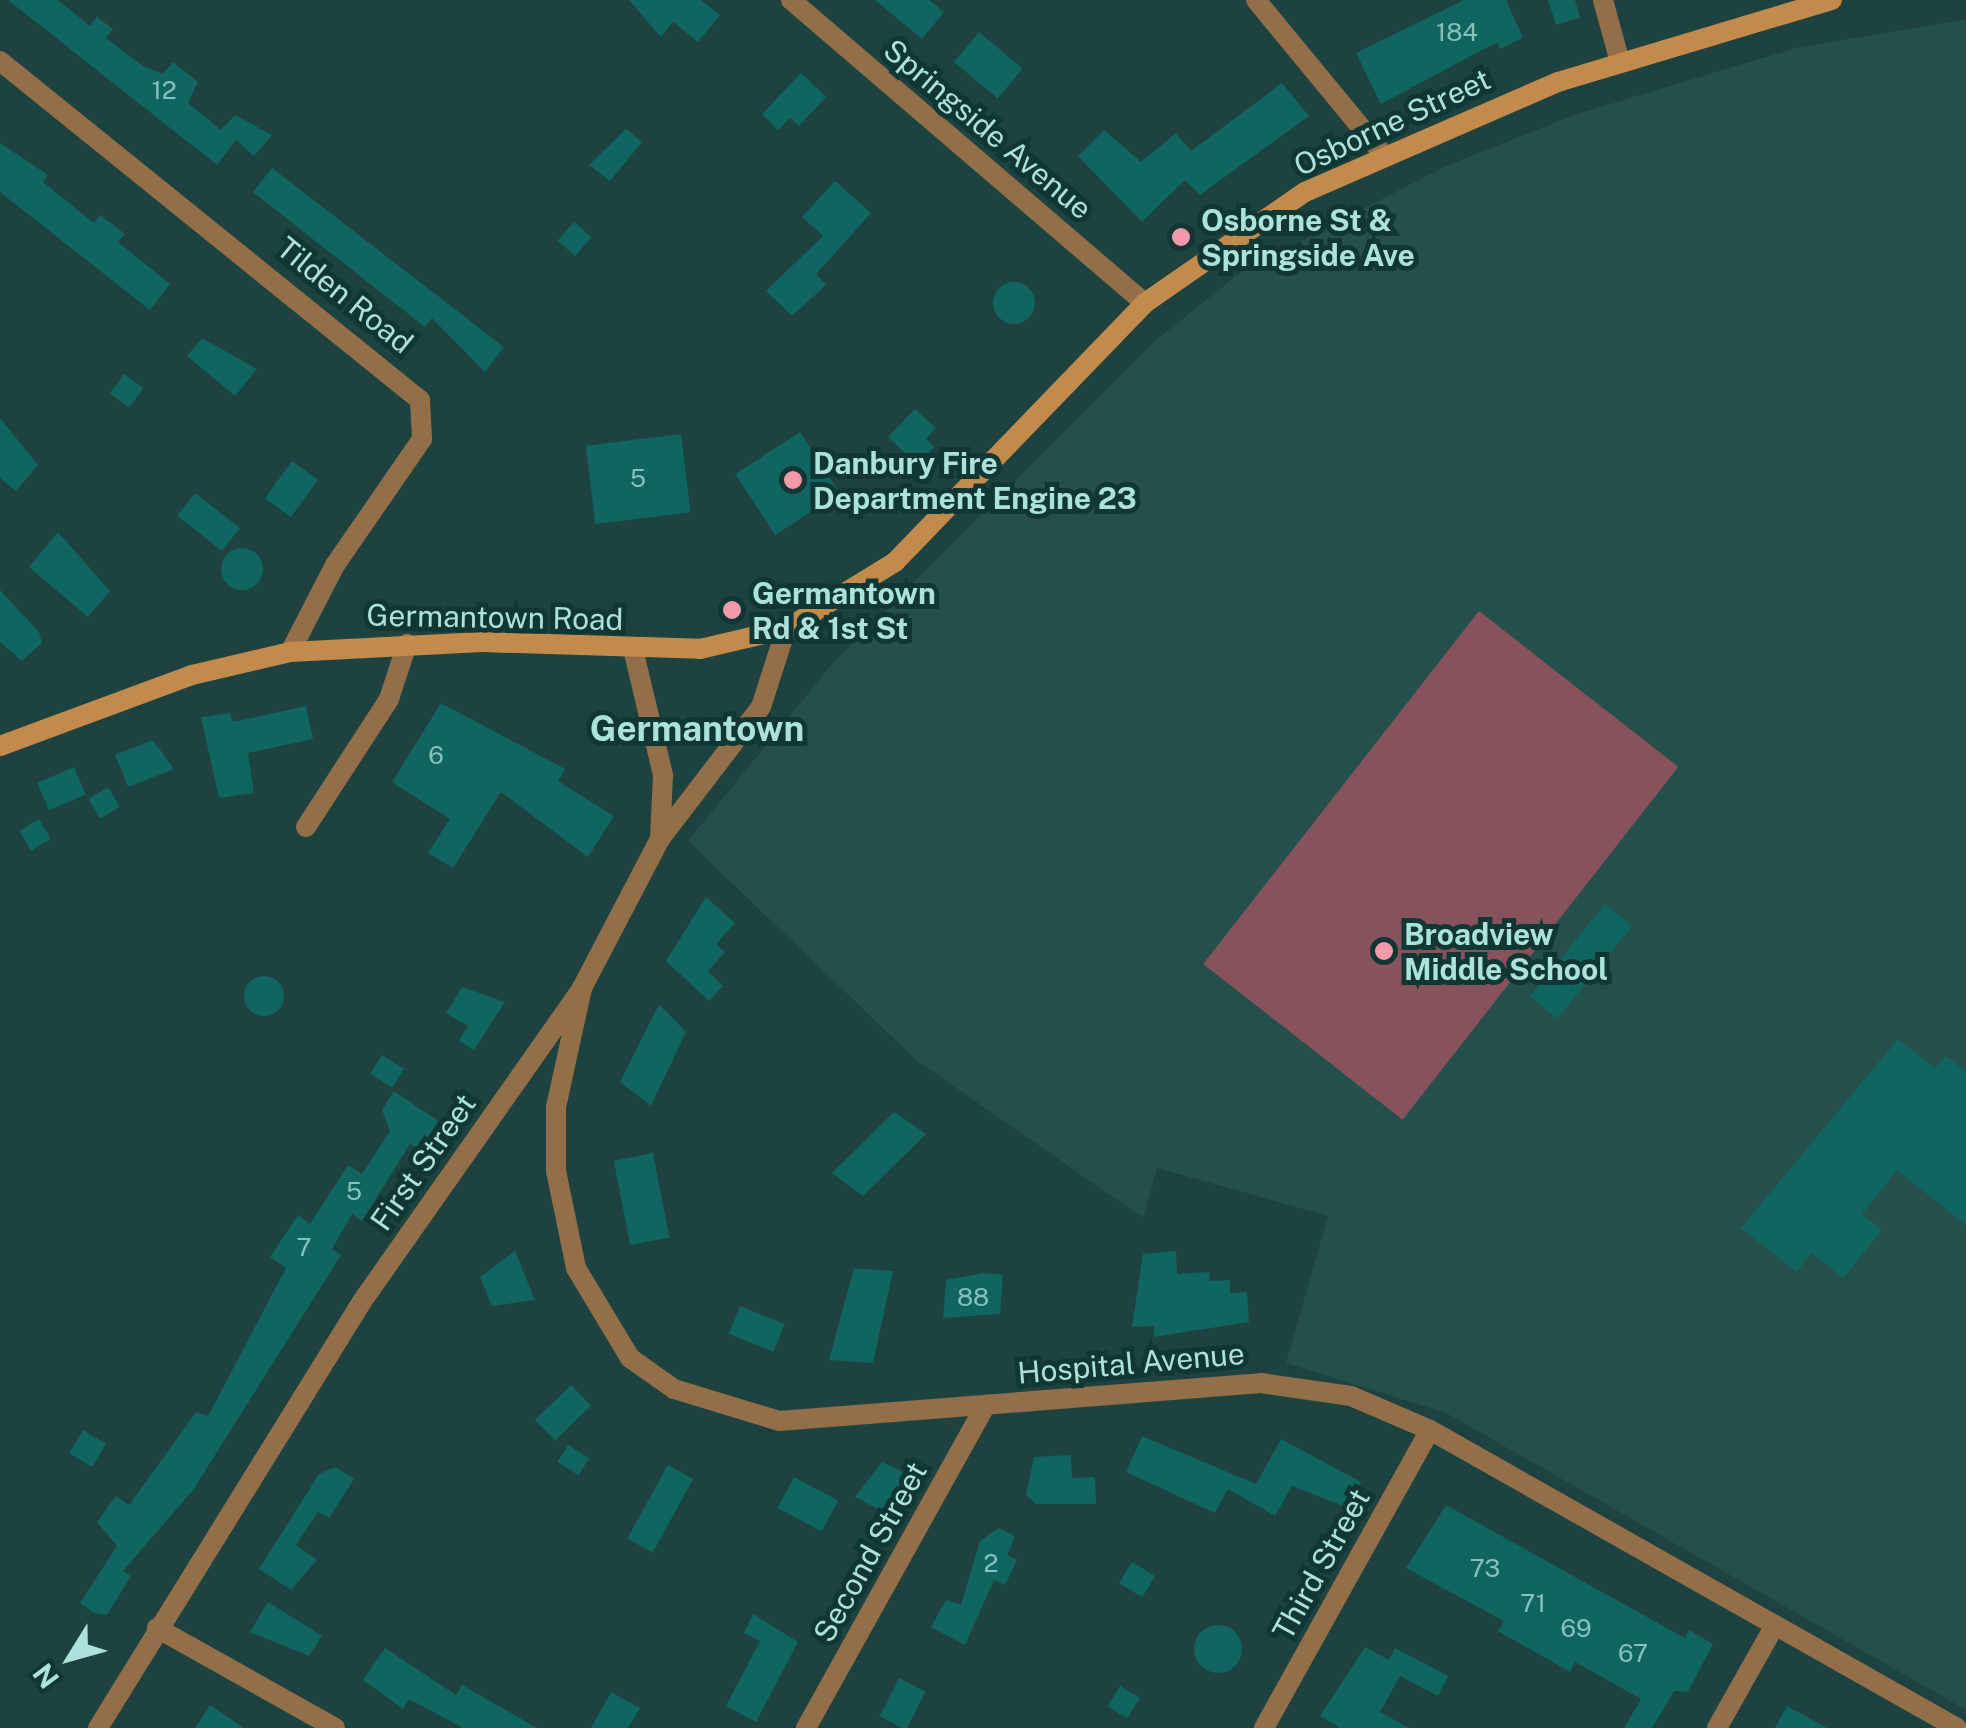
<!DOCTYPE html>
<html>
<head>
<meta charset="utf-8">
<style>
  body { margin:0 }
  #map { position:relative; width:1966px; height:1728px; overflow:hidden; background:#1d423f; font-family:"Public Sans",sans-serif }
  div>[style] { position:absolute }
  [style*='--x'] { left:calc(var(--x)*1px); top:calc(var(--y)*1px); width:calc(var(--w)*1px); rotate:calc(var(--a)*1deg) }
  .built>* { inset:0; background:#254f4b }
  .green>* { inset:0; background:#86535c; transform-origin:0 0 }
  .building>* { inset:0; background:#106560; transform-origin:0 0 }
  .round { border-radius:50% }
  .minor>* { height:20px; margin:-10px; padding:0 10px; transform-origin:10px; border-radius:10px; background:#926f49 }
  .secondary>* { height:20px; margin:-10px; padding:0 10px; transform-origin:10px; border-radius:10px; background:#c28b4b }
  .dots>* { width:28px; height:28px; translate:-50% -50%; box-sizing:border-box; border:5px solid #113734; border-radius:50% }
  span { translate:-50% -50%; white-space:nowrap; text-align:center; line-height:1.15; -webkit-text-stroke:10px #113734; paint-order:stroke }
  .number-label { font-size:25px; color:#86c2bc }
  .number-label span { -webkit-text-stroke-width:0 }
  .street-label { font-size:30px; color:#ade1db }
  .poi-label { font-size:30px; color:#ade1db; font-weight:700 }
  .left { translate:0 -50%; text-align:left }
  .quarter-label { font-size:35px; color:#ade1db; font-weight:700 }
  .north { position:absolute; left:20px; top:1608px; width:100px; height:100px; -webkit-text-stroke:8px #113734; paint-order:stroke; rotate:233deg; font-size:28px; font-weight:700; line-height:40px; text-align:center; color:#ade1db }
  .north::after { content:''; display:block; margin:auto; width:35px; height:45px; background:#ade1db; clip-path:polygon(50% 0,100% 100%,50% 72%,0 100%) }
</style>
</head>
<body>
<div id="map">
  <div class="built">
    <div style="clip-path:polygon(1966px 19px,1966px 1710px,1446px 1413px,1286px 1363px,1328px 1216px,1157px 1168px,1143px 1218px,916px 1060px,688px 841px,833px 663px,1154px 342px,1241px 272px,1446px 166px,1577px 114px,1796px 48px)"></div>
  </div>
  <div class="green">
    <div style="left:1479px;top:611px;width:253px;height:448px;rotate:38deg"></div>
  </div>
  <div class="building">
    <div style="clip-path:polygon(8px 0,58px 0,90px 26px,97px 17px,113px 29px,106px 38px,143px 66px,163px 74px,173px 62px,198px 82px,188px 103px,221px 130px,235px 115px,272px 135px,254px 156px,236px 140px,217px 165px)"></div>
    <div style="clip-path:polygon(629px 0,701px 0,720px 15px,698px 42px,673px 22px,661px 37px)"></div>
    <div style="clip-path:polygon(875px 0,929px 0,944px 12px,922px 39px)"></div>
    <div style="clip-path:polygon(1464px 0,1506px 0,1523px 38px,1500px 49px,1497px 42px,1381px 104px,1356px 53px)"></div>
    <div style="clip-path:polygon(1548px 0,1575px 0,1580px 18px,1556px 25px)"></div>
    <div style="left:979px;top:32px;width:57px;height:39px;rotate:40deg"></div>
    <div style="clip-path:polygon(801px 73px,826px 97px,799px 126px,790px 118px,778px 130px,762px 114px)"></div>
    <div style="clip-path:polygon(1282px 83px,1309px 116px,1200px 195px,1185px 180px,1142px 222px,1078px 156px,1104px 130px,1141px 162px,1176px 133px,1191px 151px)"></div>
    <div style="clip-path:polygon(626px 129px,642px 142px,610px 181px,589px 165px)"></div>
    <div style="clip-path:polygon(0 143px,48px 175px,43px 182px,94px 223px,100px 215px,125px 234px,118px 242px,170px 284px,150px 310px,0 192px)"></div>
    <div style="clip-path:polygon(272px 168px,504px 347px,485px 372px,432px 318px,425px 327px,253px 192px)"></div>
    <div style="clip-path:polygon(835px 181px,871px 213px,816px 274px,826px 285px,792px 316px,766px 291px,823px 236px,802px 217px)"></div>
    <div style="left:574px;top:222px;width:23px;height:25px;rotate:41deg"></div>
    <div class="round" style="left:993px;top:282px;width:42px;height:42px"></div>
    <div style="clip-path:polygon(202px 338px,257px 369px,235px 396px,187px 356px)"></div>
    <div style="left:124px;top:374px;width:24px;height:24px;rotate:36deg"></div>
    <div style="clip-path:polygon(915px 409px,936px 428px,926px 439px,934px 447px,917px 465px,888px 437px)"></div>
    <div style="clip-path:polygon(0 418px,38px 465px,16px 491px,0 478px)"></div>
    <div style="left:800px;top:432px;width:73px;height:77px;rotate:57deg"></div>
    <div style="left:681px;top:434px;width:79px;height:96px;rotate:83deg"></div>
    <div style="left:292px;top:461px;width:32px;height:46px;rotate:36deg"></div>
    <div style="left:195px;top:493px;width:57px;height:29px;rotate:38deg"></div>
    <div style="clip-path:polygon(58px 532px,110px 591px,88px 617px,29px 567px)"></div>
    <div class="round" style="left:221px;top:548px;width:42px;height:42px"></div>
    <div style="clip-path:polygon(0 590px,39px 632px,42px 643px,22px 661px,0 642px)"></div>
    <div style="clip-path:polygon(441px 703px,565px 769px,558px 781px,614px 816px,588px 857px,501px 792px,453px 868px,428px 853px,450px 819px,392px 782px)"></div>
    <div style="clip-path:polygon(306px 706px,313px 739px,248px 753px,254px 793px,219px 798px,201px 717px,230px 713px,233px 722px)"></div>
    <div style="clip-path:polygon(153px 740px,174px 769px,128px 787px,115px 755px)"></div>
    <div style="left:74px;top:767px;width:30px;height:40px;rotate:67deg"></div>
    <div style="left:108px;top:787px;width:23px;height:23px;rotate:59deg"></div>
    <div style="left:39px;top:819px;width:23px;height:23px;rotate:59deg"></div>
    <div style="clip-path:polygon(706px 897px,735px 923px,716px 944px,725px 952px,708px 971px,723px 986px,709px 1001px,666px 961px)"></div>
    <div style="left:1605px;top:904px;width:35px;height:119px;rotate:39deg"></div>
    <div class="round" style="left:244px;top:976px;width:40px;height:40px"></div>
    <div style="clip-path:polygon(462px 987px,505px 1002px,474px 1050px,459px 1041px,468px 1026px,446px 1013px)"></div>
    <div style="clip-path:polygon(659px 1004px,686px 1032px,651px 1106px,620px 1082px)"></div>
    <div style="clip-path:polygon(1898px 1039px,1935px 1068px,1946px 1056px,1966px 1072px,1966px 1225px,1897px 1170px,1862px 1214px,1882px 1230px,1843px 1278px,1811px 1253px,1797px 1272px,1741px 1228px)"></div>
    <div style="left:382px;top:1055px;width:26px;height:22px;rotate:32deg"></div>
    <div style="clip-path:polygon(394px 1091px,438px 1121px,420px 1149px,410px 1144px,362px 1221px,352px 1214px,332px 1249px,341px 1255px,193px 1490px,123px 1571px,131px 1576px,107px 1615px,94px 1613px,80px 1603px,117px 1546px,97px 1522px,116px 1496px,129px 1505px,196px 1412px,208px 1416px,286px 1268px,270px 1257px,298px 1215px,310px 1224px,348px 1165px,362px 1174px,390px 1131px,382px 1110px)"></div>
    <div style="clip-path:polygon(894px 1112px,926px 1134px,863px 1196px,832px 1173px)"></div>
    <div style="left:653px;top:1153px;width:86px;height:40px;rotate:79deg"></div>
    <div style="clip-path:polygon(515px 1251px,535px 1300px,492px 1306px,480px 1277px)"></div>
    <div style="clip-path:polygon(1176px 1251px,1177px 1274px,1209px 1272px,1210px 1281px,1230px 1280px,1230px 1293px,1247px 1292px,1249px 1322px,1154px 1337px,1154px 1326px,1132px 1327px,1143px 1254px)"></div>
    <div style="clip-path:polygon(854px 1268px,893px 1271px,873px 1363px,829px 1360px)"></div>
    <div style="clip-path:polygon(983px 1273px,1003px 1275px,1000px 1314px,943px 1318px,946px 1280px)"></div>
    <div style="left:740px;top:1306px;width:48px;height:30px;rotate:22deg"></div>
    <div style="left:571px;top:1385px;width:29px;height:50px;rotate:46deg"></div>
    <div style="left:83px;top:1430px;width:27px;height:27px;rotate:31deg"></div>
    <div style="clip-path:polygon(1142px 1436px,1256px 1484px,1281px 1439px,1361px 1482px,1348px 1508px,1292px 1486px,1275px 1516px,1228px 1489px,1215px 1513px,1126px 1472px)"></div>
    <div style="left:568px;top:1445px;width:25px;height:20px;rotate:32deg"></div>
    <div style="clip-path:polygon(1071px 1455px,1072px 1478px,1095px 1477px,1096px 1504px,1036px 1504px,1026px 1495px,1034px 1457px)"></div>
    <div style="clip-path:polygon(882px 1462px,913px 1477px,886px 1513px,855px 1497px)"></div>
    <div style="left:668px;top:1465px;width:29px;height:84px;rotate:29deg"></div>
    <div style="clip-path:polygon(335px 1467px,354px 1479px,329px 1518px,318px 1512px,296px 1545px,317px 1560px,291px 1590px,259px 1569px,319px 1474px)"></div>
    <div style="left:794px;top:1477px;width:50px;height:35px;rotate:28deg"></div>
    <div style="clip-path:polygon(1446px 1505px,1685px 1638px,1689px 1630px,1713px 1644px,1688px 1692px,1674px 1691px,1652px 1728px,1624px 1728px,1641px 1699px,1575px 1662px,1570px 1672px,1498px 1631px,1504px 1621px,1406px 1568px)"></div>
    <div style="clip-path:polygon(999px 1528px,1015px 1536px,1007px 1555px,1017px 1560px,1005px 1585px,994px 1580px,965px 1645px,931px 1627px,946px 1600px,961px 1605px,980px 1541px)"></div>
    <div style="left:1132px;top:1562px;width:27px;height:25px;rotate:31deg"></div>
    <div style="clip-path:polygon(268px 1602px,322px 1636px,309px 1656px,250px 1632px)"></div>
    <div style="clip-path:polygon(753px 1614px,798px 1642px,756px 1722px,726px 1706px,760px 1641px,744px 1633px)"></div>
    <div class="round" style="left:1194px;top:1625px;width:48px;height:48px"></div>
    <div style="clip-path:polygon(1365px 1647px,1389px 1660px,1395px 1648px,1448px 1676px,1438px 1696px,1400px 1676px,1380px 1712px,1409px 1728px,1340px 1728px,1320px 1716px)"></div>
    <div style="clip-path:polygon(385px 1648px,456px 1695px,462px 1685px,537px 1728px,463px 1728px,409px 1699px,403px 1709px,363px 1680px)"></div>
    <div style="left:899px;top:1678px;width:30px;height:43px;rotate:27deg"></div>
    <div style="left:1120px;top:1686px;width:23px;height:24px;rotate:31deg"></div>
    <div style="clip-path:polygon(611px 1692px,640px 1708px,628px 1728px,591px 1728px)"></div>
    <div style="clip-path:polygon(210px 1705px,244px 1728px,195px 1728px)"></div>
    <div style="clip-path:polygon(1787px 1706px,1827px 1728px,1775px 1728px)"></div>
  </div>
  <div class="minor">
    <div style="--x:791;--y:0;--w:466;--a:40.6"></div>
    <div style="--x:1256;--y:0;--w:200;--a:50.5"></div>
    <div style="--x:1603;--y:0;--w:64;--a:74.7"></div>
    <div style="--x:0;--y:61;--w:540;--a:38.91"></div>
    <div style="--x:420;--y:400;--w:39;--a:87"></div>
    <div style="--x:422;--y:439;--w:153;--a:124.6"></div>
    <div style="--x:335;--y:565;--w:98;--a:117.3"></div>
    <div style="--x:633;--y:649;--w:130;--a:76.6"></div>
    <div style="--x:663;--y:775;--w:64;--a:92.7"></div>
    <div style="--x:306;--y:827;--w:153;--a:-57"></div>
    <div style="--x:389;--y:699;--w:58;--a:-71.9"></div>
    <div style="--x:582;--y:988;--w:122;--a:102.3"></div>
    <div style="--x:556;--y:1107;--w:64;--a:90"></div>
    <div style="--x:556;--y:1171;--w:99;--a:78.3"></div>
    <div style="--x:576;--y:1268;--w:105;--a:59"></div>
    <div style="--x:630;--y:1358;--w:54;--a:35.2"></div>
    <div style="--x:674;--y:1389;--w:110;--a:16.9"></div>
    <div style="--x:779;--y:1421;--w:483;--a:-4.5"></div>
    <div style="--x:1261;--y:1383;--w:91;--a:8.2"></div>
    <div style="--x:1351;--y:1396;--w:86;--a:23.3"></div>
    <div style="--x:1430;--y:1430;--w:605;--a:29.49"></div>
    <div style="--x:157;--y:1628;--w:204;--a:29.3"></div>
    <div style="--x:98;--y:1728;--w:503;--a:-58.24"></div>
    <div style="--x:363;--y:1300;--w:381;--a:-54.9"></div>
    <div style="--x:582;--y:988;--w:168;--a:-62.4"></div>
    <div style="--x:660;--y:839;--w:166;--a:-52.6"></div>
    <div style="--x:761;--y:707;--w:82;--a:-72.2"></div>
    <div style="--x:806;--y:1728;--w:370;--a:-60.9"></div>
    <div style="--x:1264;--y:1728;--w:341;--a:-60.9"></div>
    <div style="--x:1717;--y:1728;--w:118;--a:-60.6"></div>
  </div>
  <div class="secondary">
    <div style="--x:0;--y:746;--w:205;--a:-20.3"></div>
    <div style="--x:192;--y:675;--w:101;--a:-13.2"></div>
    <div style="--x:290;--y:652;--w:192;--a:-3"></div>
    <div style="--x:482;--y:642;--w:218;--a:1.8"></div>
    <div style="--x:700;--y:649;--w:88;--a:-13.1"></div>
    <div style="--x:786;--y:629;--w:128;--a:-31.6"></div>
    <div style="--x:895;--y:562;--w:360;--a:-46"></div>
    <div style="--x:1145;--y:303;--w:195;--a:-34.8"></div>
    <div style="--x:1305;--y:192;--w:276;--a:-23.5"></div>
    <div style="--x:1558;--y:82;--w:286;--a:-16.7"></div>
  </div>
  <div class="dots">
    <div style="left:1181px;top:237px;background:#f39aaa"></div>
    <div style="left:793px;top:480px;background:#f39aaa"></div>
    <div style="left:732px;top:610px;background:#f39aaa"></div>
    <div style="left:1384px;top:951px;background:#f39aaa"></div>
  </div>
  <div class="number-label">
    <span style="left:1457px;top:32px">184</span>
    <span style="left:164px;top:90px">12</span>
    <span style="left:638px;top:478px">5</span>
    <span style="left:436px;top:755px">6</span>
    <span style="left:354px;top:1191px">5</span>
    <span style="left:304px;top:1247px">7</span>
    <span style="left:973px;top:1297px">88</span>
    <span style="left:991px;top:1563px">2</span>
    <span style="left:1485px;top:1568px">73</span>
    <span style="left:1533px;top:1603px">71</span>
    <span style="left:1576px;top:1628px">69</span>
    <span style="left:1633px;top:1653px">67</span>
  </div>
  <div class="street-label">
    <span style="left:1392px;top:122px;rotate:-25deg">Osborne Street</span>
    <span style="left:988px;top:129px;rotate:40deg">Springside Avenue</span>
    <span style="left:345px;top:295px;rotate:39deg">Tilden Road</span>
    <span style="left:495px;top:617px;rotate:1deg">Germantown Road</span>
    <span style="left:423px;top:1162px;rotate:-55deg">First Street</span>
    <span style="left:1131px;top:1363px;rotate:-5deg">Hospital Avenue</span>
    <span style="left:870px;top:1552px;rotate:-61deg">Second Street</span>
    <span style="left:1321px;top:1564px;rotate:-61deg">Third Street</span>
  </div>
  <div class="poi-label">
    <span class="left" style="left:1201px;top:237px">Osborne St &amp;<br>Springside Ave</span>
    <span class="left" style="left:813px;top:480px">Danbury Fire<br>Department Engine 23</span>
    <span class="left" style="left:752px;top:610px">Germantown<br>Rd &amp; 1st St</span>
    <span class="left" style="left:1404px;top:951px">Broadview<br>Middle School</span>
  </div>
  <div class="quarter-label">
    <span style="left:697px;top:729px">Germantown</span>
  </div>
  <div class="north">N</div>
</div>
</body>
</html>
